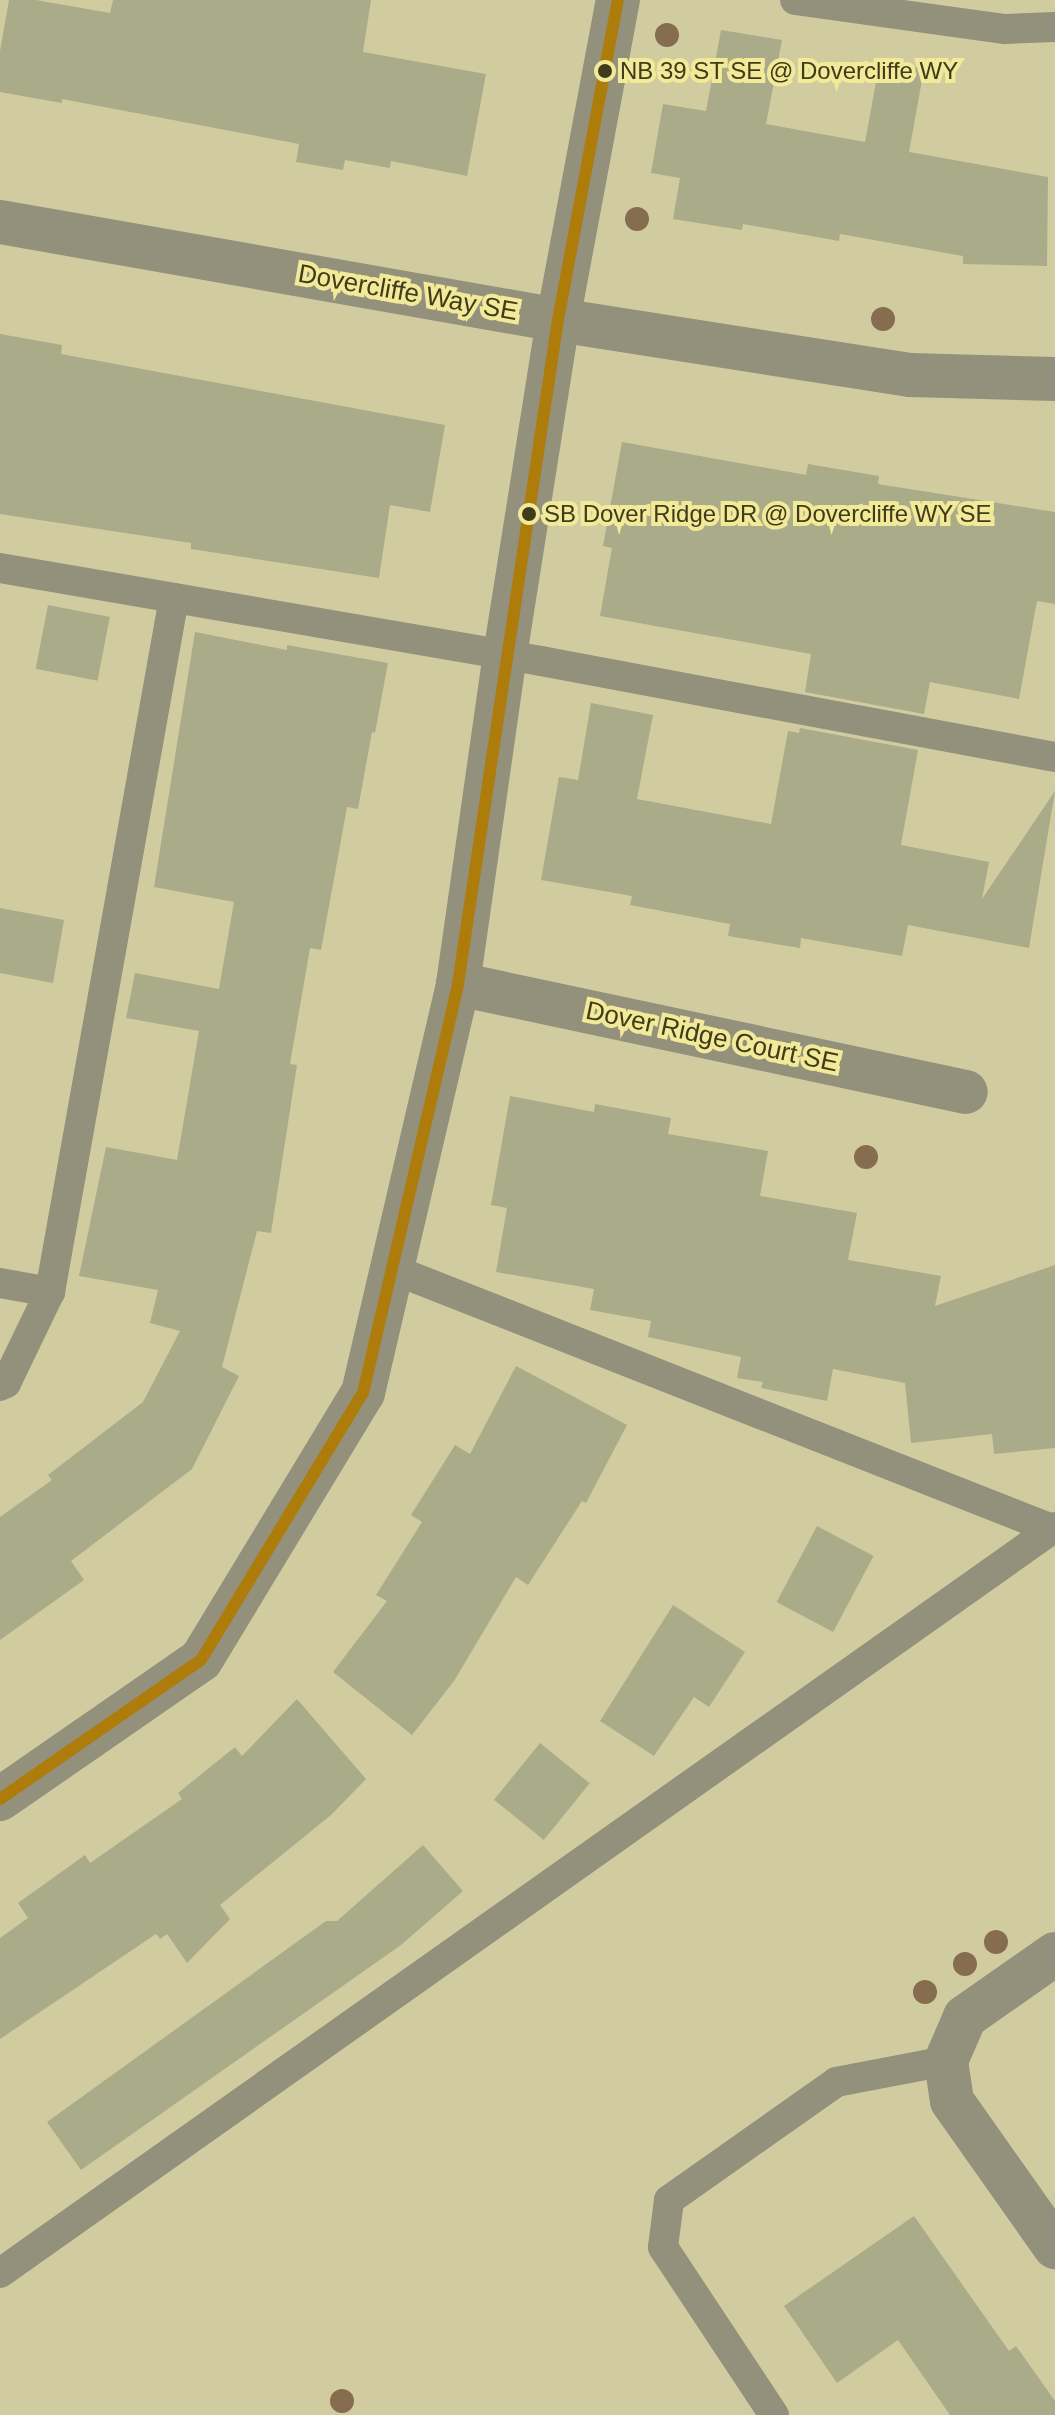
<!DOCTYPE html>
<html>
<head>
<meta charset="utf-8">
<style>
  body { margin:0 }
  #map { position:relative; width:1055px; height:2415px; overflow:hidden; background:#d1cca0; font-family:Helvetica,sans-serif }
  div>[style] { position:absolute }
  [style*='--x'] { left:calc(var(--x)*1px); top:calc(var(--y)*1px); width:calc(var(--w)*1px); rotate:calc(var(--a)*1deg) }
  .building>* { inset:0; background:#a9ab89; transform-origin:0 0 }
  .lane>* { height:30px; margin:-15px; padding:0 15px; transform-origin:15px; border-radius:15px; background:#93907c }
  .street>* { height:44px; margin:-22px; padding:0 22px; transform-origin:22px; border-radius:22px; background:#93907c }
  .bus-1>* { height:12px; margin:-6px; padding:0 6px; transform-origin:6px; border-radius:6px; background:#ae7c0b }
  .trees>* { width:24px; height:24px; margin:-12px; border-radius:50%; background:#866d4f }
  .dots>* { width:22px; height:22px; translate:-50% -50%; box-sizing:border-box; border:4px solid #f2ea99; border-radius:50% }
  span { translate:-50% -50%; white-space:nowrap; text-align:center; line-height:1.15; -webkit-text-stroke:8px #f2ea99; paint-order:stroke }
  .bus-label { font-size:24px; color:#403c1b }
  .left { translate:0 -50%; text-align:left }
  .street-label { font-size:26px; color:#403c1b }
</style>
</head>
<body>
<div id="map">
  <div class="building">
    <div style="clip-path:polygon(9px 0,36px 0,110px 13px,113px 0,371px 0,363px 52px,486px 74px,467px 176px,391px 161px,390px 168px,345px 160px,343px 170px,296px 162px,299px 144px,62px 99px,62px 103px,0 92px,0 51px)"></div>
    <div style="clip-path:polygon(721px 30px,782px 40px,766px 124px,865px 142px,880px 60px,924px 69px,909px 152px,1048px 177px,1047px 266px,963px 264px,963px 256px,840px 234px,839px 241px,743px 224px,742px 230px,673px 219px,680px 178px,651px 173px,663px 104px,706px 111px)"></div>
    <div style="clip-path:polygon(0 334px,62px 345px,61px 354px,445px 425px,430px 512px,390px 505px,379px 578px,191px 549px,191px 543px,0 514px)"></div>
    <div style="clip-path:polygon(622px 442px,806px 475px,808px 464px,879px 476px,878px 484px,1055px 512px,1055px 604px,1037px 601px,1019px 699px,930px 682px,924px 714px,805px 692px,811px 654px,600px 616px,612px 548px,603px 546px)"></div>
    <div style="left:48px;top:605px;width:63px;height:65px;rotate:11deg"></div>
    <div style="clip-path:polygon(195px 632px,287px 650px,287px 645px,388px 663px,375px 733px,372px 732px,358px 809px,347px 807px,321px 950px,310px 948px,290px 1064px,297px 1065px,271px 1233px,257px 1231px,222px 1367px,239px 1376px,192px 1469px,71px 1561px,84px 1580px,0 1640px,0 1517px,52px 1480px,48px 1475px,143px 1402px,180px 1331px,150px 1323px,158px 1290px,79px 1276px,106px 1147px,177px 1160px,199px 1031px,126px 1018px,135px 973px,219px 989px,234px 902px,154px 887px)"></div>
    <div style="clip-path:polygon(591px 703px,653px 715px,637px 799px,771px 824px,788px 731px,799px 733px,800px 728px,918px 750px,901px 845px,989px 862px,982px 899px,1055px 791px,1029px 948px,908px 925px,902px 956px,801px 938px,800px 948px,728px 936px,730px 924px,630px 905px,632px 896px,541px 880px,559px 777px,578px 780px)"></div>
    <div style="clip-path:polygon(0 908px,64px 920px,53px 983px,0 973px)"></div>
    <div style="clip-path:polygon(510px 1096px,594px 1112px,595px 1104px,671px 1118px,668px 1134px,768px 1151px,760px 1196px,857px 1213px,848px 1260px,941px 1276px,935px 1306px,1055px 1265px,1055px 1448px,994px 1454px,992px 1434px,911px 1443px,905px 1383px,833px 1369px,827px 1401px,761px 1388px,763px 1382px,737px 1378px,741px 1357px,648px 1337px,651px 1321px,590px 1310px,594px 1289px,496px 1272px,507px 1208px,491px 1205px)"></div>
    <div style="clip-path:polygon(516px 1366px,627px 1425px,586px 1503px,582px 1501px,528px 1585px,516px 1577px,454px 1681px,412px 1735px,333px 1672px,387px 1601px,376px 1595px,422px 1522px,411px 1515px,455px 1445px,470px 1454px)"></div>
    <div style="left:817px;top:1526px;width:64px;height:86px;rotate:28deg"></div>
    <div style="clip-path:polygon(673px 1605px,745px 1652px,709px 1707px,694px 1697px,654px 1756px,600px 1721px)"></div>
    <div style="clip-path:polygon(297px 1699px,366px 1779px,331px 1815px,220px 1905px,230px 1919px,187px 1963px,167px 1934px,160px 1939px,156px 1934px,0 2039px,0 1938px,28px 1918px,18px 1903px,85px 1855px,90px 1863px,182px 1799px,178px 1793px,235px 1747px,242px 1756px)"></div>
    <div style="left:540px;top:1743px;width:64px;height:73px;rotate:39deg"></div>
    <div style="clip-path:polygon(423px 1845px,463px 1891px,401px 1945px,81px 2170px,47px 2122px,326px 1921px,337px 1921px)"></div>
    <div style="clip-path:polygon(914px 2216px,1009px 2351px,1016px 2346px,1055px 2401px,1055px 2415px,950px 2415px,898px 2340px,837px 2383px,784px 2306px)"></div>
  </div>
  <div class="lane">
    <div style="--x:795;--y:0;--w:212;--a:7.9"></div>
    <div style="--x:1005;--y:29;--w:50;--a:-2.3"></div>
    <div style="--x:0;--y:568;--w:549;--a:9.75"></div>
    <div style="--x:541;--y:661;--w:523;--a:10.58"></div>
    <div style="--x:392;--y:1269;--w:709;--a:21.5"></div>
    <div style="--x:0;--y:1283;--w:51;--a:10.2"></div>
    <div style="--x:0;--y:1386;--w:7;--a:-27"></div>
    <div style="--x:6;--y:1383;--w:101;--a:-64.2"></div>
    <div style="--x:50;--y:1292;--w:705;--a:-79.87"></div>
    <div style="--x:0;--y:2273;--w:1292;--a:-35.26"></div>
    <div style="--x:774;--y:2415;--w:201;--a:-123.5"></div>
    <div style="--x:663;--y:2247;--w:47;--a:-82.7"></div>
    <div style="--x:669;--y:2200;--w:204;--a:-35.2"></div>
    <div style="--x:836;--y:2082;--w:112;--a:-10.8"></div>
  </div>
  <div class="street">
    <div style="--x:0;--y:222;--w:567;--a:9.96"></div>
    <div style="--x:558;--y:320;--w:356;--a:8.9"></div>
    <div style="--x:910;--y:375;--w:145;--a:1.6"></div>
    <div style="--x:458;--y:984;--w:519;--a:12"></div>
    <div style="--x:0;--y:1799;--w:244;--a:-34.7"></div>
    <div style="--x:201;--y:1660;--w:312;--a:-58.8"></div>
    <div style="--x:363;--y:1393;--w:420;--a:-76.9"></div>
    <div style="--x:458;--y:984;--w:332;--a:-81.9"></div>
    <div style="--x:505;--y:655;--w:339;--a:-81"></div>
    <div style="--x:558;--y:320;--w:326;--a:-79.4"></div>
    <div style="--x:1055;--y:1954;--w:110;--a:145"></div>
    <div style="--x:965;--y:2017;--w:48;--a:113.4"></div>
    <div style="--x:946;--y:2061;--w:40;--a:81.5"></div>
    <div style="--x:952;--y:2101;--w:179;--a:54.8"></div>
  </div>
  <div class="bus-1">
    <div style="--x:0;--y:1799;--w:244;--a:-34.7"></div>
    <div style="--x:201;--y:1660;--w:312;--a:-58.8"></div>
    <div style="--x:363;--y:1393;--w:420;--a:-76.9"></div>
    <div style="--x:458;--y:984;--w:671;--a:-81.44"></div>
    <div style="--x:558;--y:320;--w:326;--a:-79.4"></div>
  </div>
  <div class="trees">
    <div style="left:667px;top:35px"></div>
    <div style="left:637px;top:219px"></div>
    <div style="left:883px;top:319px"></div>
    <div style="left:866px;top:1157px"></div>
    <div style="left:996px;top:1942px"></div>
    <div style="left:965px;top:1964px"></div>
    <div style="left:925px;top:1992px"></div>
    <div style="left:342px;top:2401px"></div>
  </div>
  <div class="dots">
    <div style="left:605px;top:71px;background:#403c1b"></div>
    <div style="left:529px;top:514px;background:#403c1b"></div>
  </div>
  <div class="bus-label">
    <span class="left" style="left:620px;top:71px">NB 39 ST SE @ Dovercliffe WY</span>
    <span class="left" style="left:544px;top:514px">SB Dover Ridge DR @ Dovercliffe WY SE</span>
  </div>
  <div class="street-label">
    <span style="left:408px;top:293px;rotate:10deg">Dovercliffe Way SE</span>
    <span style="left:712px;top:1037px;rotate:12deg">Dover Ridge Court SE</span>
  </div>
</div>
</body>
</html>
